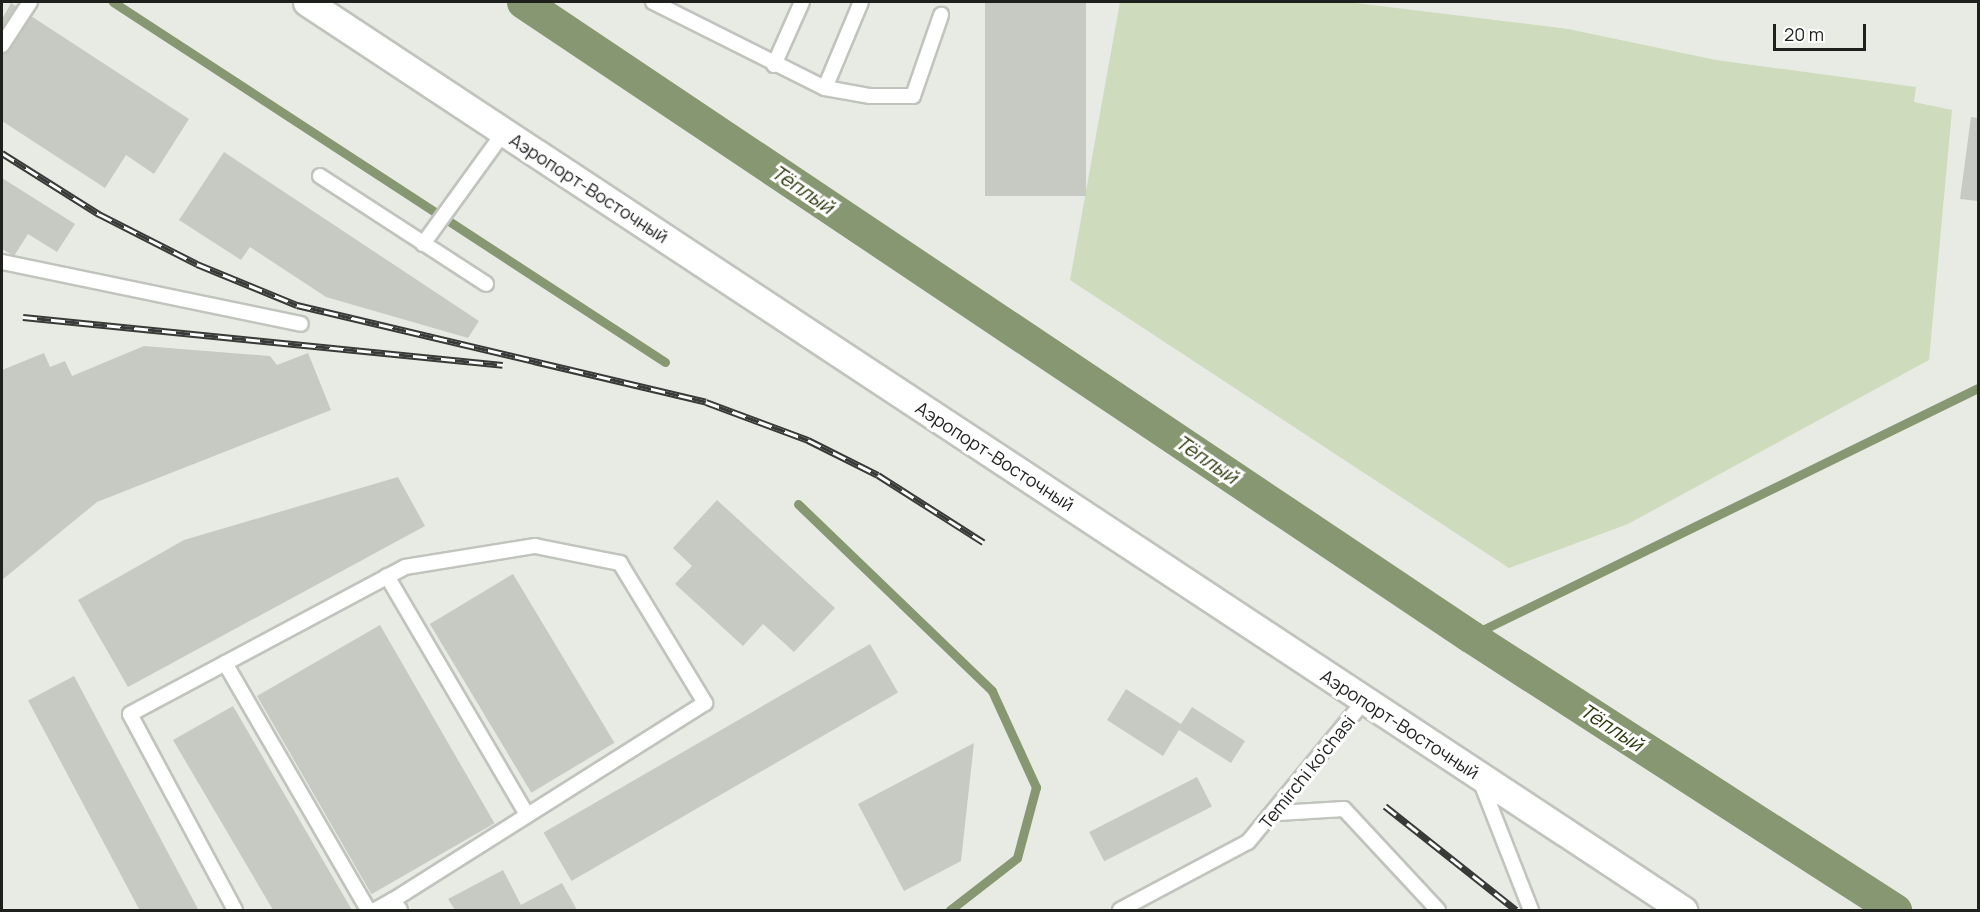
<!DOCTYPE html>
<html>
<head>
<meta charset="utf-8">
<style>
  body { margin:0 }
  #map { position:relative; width:1980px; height:912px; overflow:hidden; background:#e8ebe4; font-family:Manrope,sans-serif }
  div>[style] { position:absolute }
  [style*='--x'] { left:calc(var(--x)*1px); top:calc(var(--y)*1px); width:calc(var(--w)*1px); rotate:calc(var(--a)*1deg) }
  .green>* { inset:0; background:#cedbbc }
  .stream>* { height:9px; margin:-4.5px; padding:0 4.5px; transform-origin:4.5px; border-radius:4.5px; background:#879771 }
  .canal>* { height:33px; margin:-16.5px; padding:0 16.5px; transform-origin:16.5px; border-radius:16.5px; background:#879771 }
  .building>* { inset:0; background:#c7cac3; transform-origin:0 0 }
  .roads { filter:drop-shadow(2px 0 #c0c4bd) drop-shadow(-2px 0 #c0c4bd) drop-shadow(0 2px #c0c4bd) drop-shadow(0 -2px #c0c4bd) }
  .service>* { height:14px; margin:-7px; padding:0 7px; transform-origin:7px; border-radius:7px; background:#fff }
  .minor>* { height:27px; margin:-13.5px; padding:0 13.5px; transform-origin:13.5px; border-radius:13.5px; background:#fff }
  .rail>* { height:7px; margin-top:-3.5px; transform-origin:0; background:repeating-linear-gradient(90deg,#fff 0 14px,#373a36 0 28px); box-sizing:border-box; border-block:2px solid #373a36 }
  span { translate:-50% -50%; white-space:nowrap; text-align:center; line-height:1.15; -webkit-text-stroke:6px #fff; paint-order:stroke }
  .street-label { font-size:18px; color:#1e201d }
  .water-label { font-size:20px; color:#283709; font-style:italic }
  .frame { position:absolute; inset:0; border:3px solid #1e201d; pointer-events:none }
  .scale { position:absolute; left:1773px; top:24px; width:93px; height:27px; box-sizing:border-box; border:3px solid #1e201d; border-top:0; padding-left:8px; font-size:18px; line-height:21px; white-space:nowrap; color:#1e201d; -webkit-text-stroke:4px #fff; paint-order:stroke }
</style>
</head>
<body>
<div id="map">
  <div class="green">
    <div style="clip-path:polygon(1120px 2px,1347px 2px,1568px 29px,1716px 60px,1916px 87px,1914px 102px,1952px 110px,1929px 360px,1628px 524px,1509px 568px,1070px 280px)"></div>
  </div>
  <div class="stream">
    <div style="--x:113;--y:2;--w:659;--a:33.11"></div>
    <div style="--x:798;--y:504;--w:269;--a:43.9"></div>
    <div style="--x:992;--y:691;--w:106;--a:65.4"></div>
    <div style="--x:1036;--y:787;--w:73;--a:105"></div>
    <div style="--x:1017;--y:858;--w:85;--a:142.2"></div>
    <div style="--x:1470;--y:636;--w:565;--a:-26.02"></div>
  </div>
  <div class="canal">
    <div style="--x:523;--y:2;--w:1140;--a:33.8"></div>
    <div style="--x:1470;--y:636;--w:506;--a:32.81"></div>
  </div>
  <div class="building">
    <div style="left:985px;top:2px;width:101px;height:194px"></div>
    <div style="clip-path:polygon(11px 3px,189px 119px,154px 174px,126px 155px,105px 188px,2px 121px,2px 19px)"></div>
    <div style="clip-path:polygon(1971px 117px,1978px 118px,1978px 201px,1960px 199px)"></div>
    <div style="clip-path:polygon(224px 152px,479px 321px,468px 338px,326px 297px,250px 247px,241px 260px,179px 220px)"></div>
    <div style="clip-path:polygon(2px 178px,75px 224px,57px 252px,28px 234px,14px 256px,2px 249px)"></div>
    <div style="clip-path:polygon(144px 346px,270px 356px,277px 365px,308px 353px,331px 410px,97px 502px,2px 580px,2px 370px,44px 353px,50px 367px,65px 361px,72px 376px)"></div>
    <div style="clip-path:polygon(398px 477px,425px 526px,128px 687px,78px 600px,184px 540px)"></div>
    <div style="clip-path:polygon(717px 500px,835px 608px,794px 652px,763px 624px,743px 646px,675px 584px,692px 566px,673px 548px)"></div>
    <div style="left:513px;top:574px;width:197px;height:97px;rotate:59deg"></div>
    <div style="left:380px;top:625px;width:229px;height:142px;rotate:60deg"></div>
    <div style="left:870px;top:644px;width:56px;height:377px;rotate:60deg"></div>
    <div style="left:74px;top:676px;width:266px;height:52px;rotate:62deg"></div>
    <div style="clip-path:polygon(1126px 689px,1181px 724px,1192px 707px,1245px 741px,1231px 763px,1179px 730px,1163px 756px,1107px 720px)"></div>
    <div style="clip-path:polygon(233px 706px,352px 910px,273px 910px,173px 740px)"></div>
    <div style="clip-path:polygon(974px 743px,961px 861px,904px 891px,858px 804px)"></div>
    <div style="left:1197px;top:777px;width:33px;height:121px;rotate:63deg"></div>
    <div style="clip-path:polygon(503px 870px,521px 905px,562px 883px,577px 910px,455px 910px,448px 899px)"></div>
  </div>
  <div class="roads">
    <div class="service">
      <div style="--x:653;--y:2;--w:192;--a:26.6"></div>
      <div style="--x:825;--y:88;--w:46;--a:10.1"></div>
      <div style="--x:870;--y:96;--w:43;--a:0"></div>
      <div style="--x:913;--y:96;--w:86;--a:-70.9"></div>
      <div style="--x:2;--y:45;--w:51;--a:-56.9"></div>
      <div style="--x:774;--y:65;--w:69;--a:-66"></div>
      <div style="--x:825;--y:88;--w:93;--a:-67.3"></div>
      <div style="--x:320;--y:176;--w:198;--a:33"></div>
      <div style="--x:423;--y:244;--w:138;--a:-54.1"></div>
      <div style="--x:2;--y:262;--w:305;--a:11.7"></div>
      <div style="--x:387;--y:576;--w:277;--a:59.6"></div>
      <div style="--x:225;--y:663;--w:285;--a:59.9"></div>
      <div style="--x:1480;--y:780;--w:140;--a:68.6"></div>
      <div style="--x:1278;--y:813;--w:66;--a:-3.5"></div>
      <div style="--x:1344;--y:809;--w:138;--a:47.1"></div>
      <div style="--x:235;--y:910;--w:222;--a:-118.2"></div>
      <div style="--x:130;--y:714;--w:312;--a:-28.1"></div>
      <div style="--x:405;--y:567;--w:132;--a:-9.2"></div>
      <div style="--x:535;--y:546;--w:87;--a:11.3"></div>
      <div style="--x:620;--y:563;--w:164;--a:58.7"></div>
      <div style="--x:705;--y:703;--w:369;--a:147.7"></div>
      <div style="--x:393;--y:900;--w:12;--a:55"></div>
      <div style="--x:375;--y:910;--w:21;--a:-29"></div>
      <div style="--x:1120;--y:910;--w:145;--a:-28"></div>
      <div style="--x:1248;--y:842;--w:184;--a:-50.5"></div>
    </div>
    <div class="minor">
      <div style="--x:307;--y:2;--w:1649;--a:33.42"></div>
    </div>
  </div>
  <div class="rail">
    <div style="--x:2;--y:153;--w:115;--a:32.2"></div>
    <div style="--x:99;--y:214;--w:110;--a:27"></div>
    <div style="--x:197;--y:264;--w:108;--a:22.3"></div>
    <div style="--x:297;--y:305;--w:420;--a:13.3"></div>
    <div style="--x:706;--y:402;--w:109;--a:20.4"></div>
    <div style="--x:808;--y:440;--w:78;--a:26.6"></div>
    <div style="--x:878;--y:475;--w:125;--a:32.5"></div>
    <div style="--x:23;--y:317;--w:482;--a:5.7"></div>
    <div style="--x:1385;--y:806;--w:167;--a:38.4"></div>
  </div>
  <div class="street-label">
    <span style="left:589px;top:188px;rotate:33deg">Аэропорт-Восточный</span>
    <span style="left:995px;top:456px;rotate:33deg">Аэропорт-Восточный</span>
    <span style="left:1400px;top:724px;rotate:33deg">Аэропорт-Восточный</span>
    <span style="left:1307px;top:772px;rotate:-51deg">Temirchi ko'chasi</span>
  </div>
  <div class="water-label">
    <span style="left:803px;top:189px;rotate:34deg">Тёплый</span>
    <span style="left:1207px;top:459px;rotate:34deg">Тёплый</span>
    <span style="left:1612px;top:727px;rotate:33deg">Тёплый</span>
  </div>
  <div class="frame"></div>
  <div class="scale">20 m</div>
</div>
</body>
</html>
